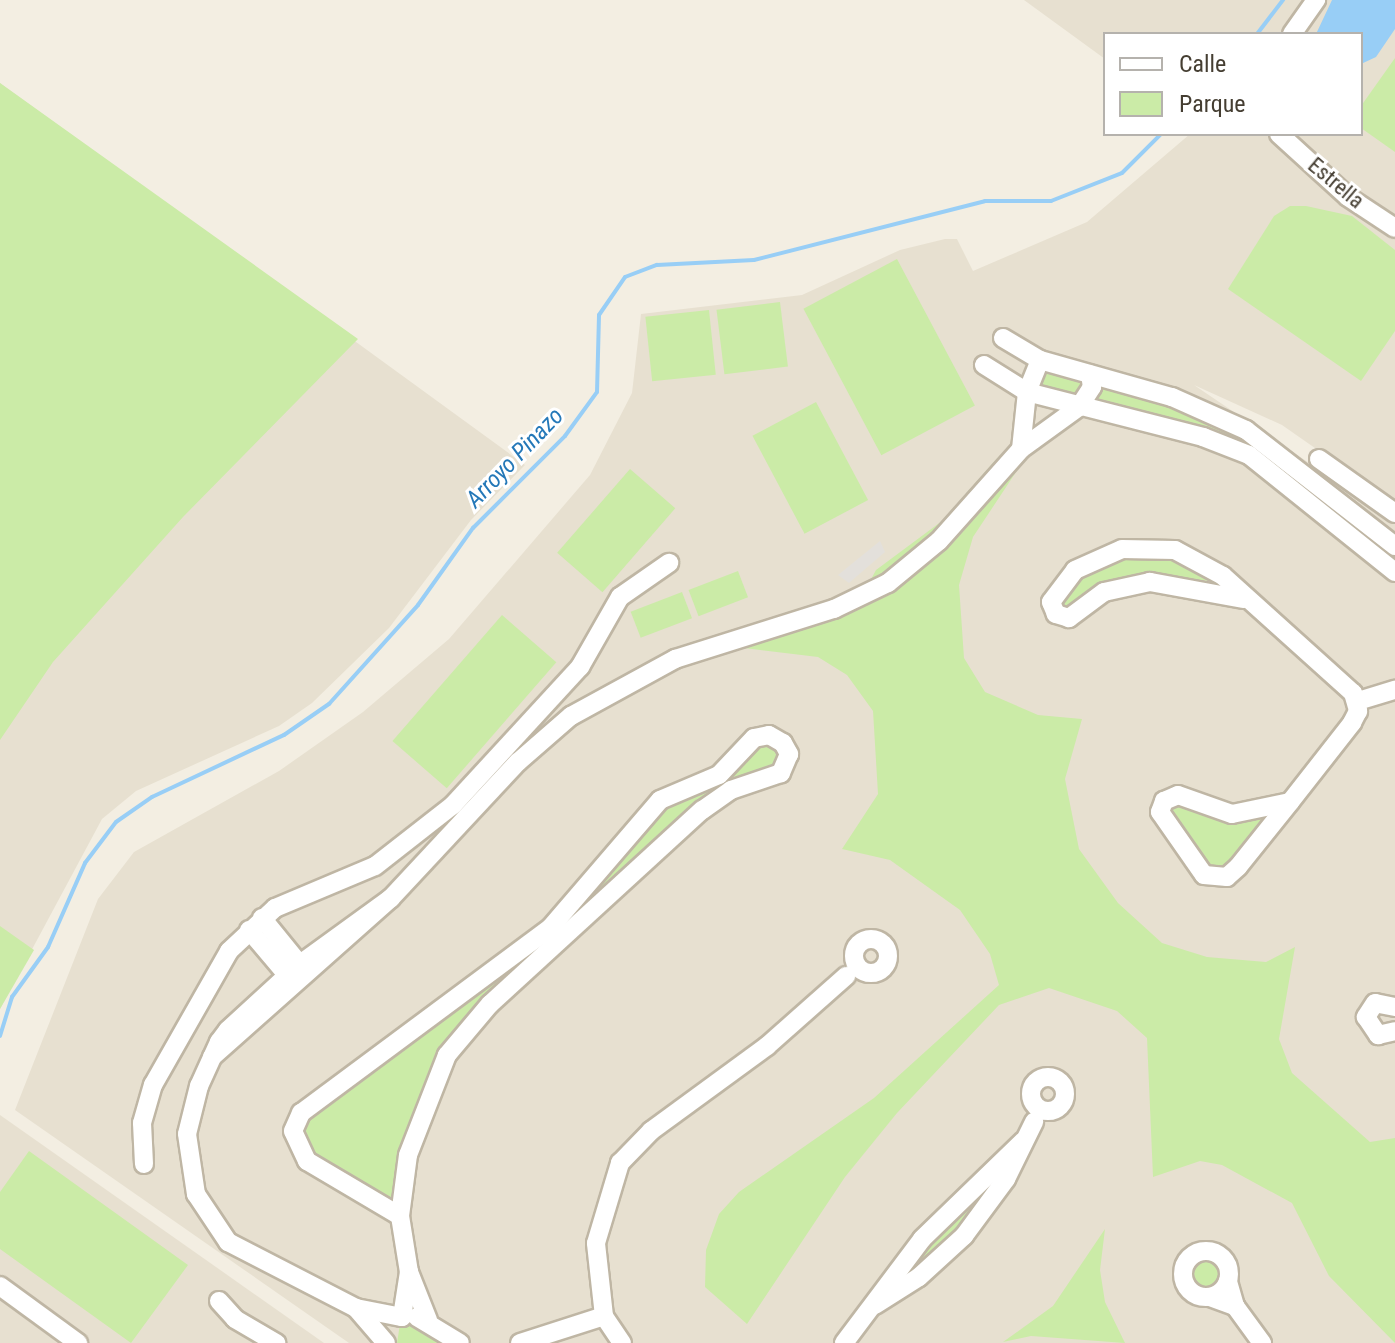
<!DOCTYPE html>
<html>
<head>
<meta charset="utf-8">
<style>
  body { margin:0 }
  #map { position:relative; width:1395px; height:1343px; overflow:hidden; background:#f3eee2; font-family:"Roboto Condensed",sans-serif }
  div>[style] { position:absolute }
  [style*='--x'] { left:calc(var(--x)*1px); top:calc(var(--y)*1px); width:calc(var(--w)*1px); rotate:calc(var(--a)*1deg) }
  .residential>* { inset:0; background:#e7e0d0 }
  .green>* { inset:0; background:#cbeba7; transform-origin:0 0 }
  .round { border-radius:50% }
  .parking>* { inset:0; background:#e3e0db }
  .water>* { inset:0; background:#98cef6 }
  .stream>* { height:4px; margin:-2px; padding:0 2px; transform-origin:2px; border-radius:2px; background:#98cef6 }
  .roads { filter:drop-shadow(2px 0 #bfb6a4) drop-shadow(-2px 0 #bfb6a4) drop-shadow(0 2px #bfb6a4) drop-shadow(0 -2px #bfb6a4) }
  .minor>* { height:18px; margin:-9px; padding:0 9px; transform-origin:9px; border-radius:9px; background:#fff }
  .minor>.ring { margin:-9px; padding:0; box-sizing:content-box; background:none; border:18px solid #fff; border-radius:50% }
  span { translate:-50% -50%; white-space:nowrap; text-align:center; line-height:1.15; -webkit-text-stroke:6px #fff; paint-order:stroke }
  .street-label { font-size:22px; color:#453e32 }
  .water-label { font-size:24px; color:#2478b8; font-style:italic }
  .legend { position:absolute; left:1103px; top:32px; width:260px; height:104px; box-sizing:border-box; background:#fff; border:2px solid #b5b2ad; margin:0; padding:10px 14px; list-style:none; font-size:24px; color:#453e32 }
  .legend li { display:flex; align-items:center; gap:16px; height:40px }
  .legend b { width:40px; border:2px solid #b5b2ad }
</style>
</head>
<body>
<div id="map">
  <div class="residential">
    <div style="clip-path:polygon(1024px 0,1395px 0,1395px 504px,1282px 425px,1194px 385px,1395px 521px,1395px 1343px,349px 1343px,15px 1110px,98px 899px,134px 852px,279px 771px,363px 712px,449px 639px,590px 475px,632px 393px,641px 314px,802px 295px,900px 250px,945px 239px,957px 239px,973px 271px,1087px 222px,1190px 134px,1361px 134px,1361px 34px,1105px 34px,1105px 59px)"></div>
    <div style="clip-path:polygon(0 83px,525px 465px,471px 520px,389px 628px,312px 703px,279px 726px,136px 791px,102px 819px,0 1009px)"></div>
    <div style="clip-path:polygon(0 1115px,324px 1343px,0 1343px)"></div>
  </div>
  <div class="green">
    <div style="clip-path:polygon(1395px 58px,1395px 152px,1361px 128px,1361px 106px)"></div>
    <div style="clip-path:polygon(0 83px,358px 339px,183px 517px,53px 662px,0 740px)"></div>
    <div style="clip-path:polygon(1306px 206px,1352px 216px,1395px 250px,1395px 331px,1361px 381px,1228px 289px,1274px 216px,1290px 206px)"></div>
    <div style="left:897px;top:259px;width:166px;height:106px;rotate:62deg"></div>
    <div style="left:780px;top:302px;width:65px;height:64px;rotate:83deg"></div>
    <div style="left:709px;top:310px;width:65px;height:64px;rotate:84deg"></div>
    <div style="left:1044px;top:370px;width:41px;height:16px;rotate:16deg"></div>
    <div style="clip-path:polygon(1101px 383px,1238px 433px,1296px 471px,1395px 553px,1395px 561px,1265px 453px,1179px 421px,1100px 405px,1093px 402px)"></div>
    <div style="left:816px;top:402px;width:111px;height:72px;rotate:62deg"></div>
    <div style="clip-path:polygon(1000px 455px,933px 538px,868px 585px,876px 570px,942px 521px)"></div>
    <div style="clip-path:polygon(1026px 457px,973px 537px,959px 585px,964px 658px,985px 692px,1038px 715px,1082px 719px,1065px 779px,1079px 849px,1118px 903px,1162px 943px,1207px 957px,1266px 962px,1295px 947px,1279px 1039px,1292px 1073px,1370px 1142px,1395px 1138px,1395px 1343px,1329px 1276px,1292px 1203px,1222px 1165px,1200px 1161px,1153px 1177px,1147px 1038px,1117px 1011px,1049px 988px,999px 1005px,897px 1113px,845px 1177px,747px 1324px,705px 1287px,706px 1250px,719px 1214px,739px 1192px,874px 1098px,999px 985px,990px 954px,960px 910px,890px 860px,842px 849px,878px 794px,873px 711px,847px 675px,818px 657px,736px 647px,938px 553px)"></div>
    <div style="left:630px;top:469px;width:60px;height:111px;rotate:41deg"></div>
    <div style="clip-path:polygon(1168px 553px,1216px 581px,1169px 579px,1063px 613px,1060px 593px,1121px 554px)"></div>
    <div style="left:738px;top:571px;width:28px;height:53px;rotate:69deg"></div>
    <div style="left:682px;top:592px;width:28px;height:55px;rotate:69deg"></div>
    <div style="left:502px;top:615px;width:72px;height:167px;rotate:41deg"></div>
    <div style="clip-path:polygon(754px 744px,778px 744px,781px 766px,726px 785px,561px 928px,657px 808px)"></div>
    <div style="clip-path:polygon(1174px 802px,1270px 814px,1235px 865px,1216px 875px,1167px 806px)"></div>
    <div style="clip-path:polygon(0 926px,34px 950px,0 1009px)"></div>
    <div style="clip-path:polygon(551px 936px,473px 1015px,395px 1204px,303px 1147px,301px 1123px)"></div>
    <div style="clip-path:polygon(29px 1151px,188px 1265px,131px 1343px,0 1249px,0 1192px)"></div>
    <div style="clip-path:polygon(988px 1178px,993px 1194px,930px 1263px,892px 1286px)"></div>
    <div style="clip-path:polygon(1105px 1229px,1100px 1270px,1105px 1302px,1125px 1343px,1031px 1336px,1003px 1342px,1053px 1306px)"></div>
    <div class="round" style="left:1189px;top:1256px;width:34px;height:34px"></div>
    <div style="clip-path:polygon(414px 1319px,456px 1343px,397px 1343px,400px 1324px)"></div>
  </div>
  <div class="parking">
    <div style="clip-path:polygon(880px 541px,885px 552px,849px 583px,838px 575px)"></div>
  </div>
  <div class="water">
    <div style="clip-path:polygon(1332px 0,1395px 0,1395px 29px,1376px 57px,1361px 64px,1361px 34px,1316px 34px)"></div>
  </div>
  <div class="stream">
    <div style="--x:1257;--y:34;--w:43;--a:-52.6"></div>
    <div style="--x:0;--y:1036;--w:41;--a:-72.9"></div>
    <div style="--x:12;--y:997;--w:62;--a:-54.2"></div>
    <div style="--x:48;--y:947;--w:92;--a:-66.2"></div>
    <div style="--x:85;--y:863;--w:51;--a:-52.9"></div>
    <div style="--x:116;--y:822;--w:44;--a:-34.8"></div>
    <div style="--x:152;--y:797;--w:146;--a:-25.2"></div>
    <div style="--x:284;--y:735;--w:55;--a:-34.6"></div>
    <div style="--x:329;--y:704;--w:133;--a:-48"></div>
    <div style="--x:418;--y:605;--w:95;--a:-54.5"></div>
    <div style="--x:473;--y:528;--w:130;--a:-45"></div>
    <div style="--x:565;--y:436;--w:54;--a:-54"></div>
    <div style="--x:597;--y:392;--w:77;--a:-88.5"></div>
    <div style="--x:599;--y:315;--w:46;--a:-55.6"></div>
    <div style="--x:625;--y:277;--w:34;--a:-21"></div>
    <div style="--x:657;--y:265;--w:97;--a:-3"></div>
    <div style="--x:754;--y:260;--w:238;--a:-14.3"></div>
    <div style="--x:985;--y:201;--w:66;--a:0"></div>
    <div style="--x:1051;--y:201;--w:76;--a:-21.5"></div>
    <div style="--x:1122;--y:173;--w:55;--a:-45"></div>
  </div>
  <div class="roads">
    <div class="minor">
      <div style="--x:1292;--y:34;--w:42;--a:-54.8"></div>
      <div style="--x:1279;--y:134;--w:93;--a:42.4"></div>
      <div style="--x:1348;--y:197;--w:56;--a:33.4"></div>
      <div style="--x:1003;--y:338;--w:43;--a:30.7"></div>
      <div style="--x:1040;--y:360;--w:137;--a:15.7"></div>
      <div style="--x:1172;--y:397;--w:81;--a:24"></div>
      <div style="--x:1246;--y:430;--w:189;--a:37.9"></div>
      <div style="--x:1040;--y:360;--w:35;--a:112"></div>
      <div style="--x:1027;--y:392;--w:57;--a:96"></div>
      <div style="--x:1021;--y:449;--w:72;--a:-35.9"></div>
      <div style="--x:1079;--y:407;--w:24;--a:-57"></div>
      <div style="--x:1092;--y:387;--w:13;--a:-99"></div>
      <div style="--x:984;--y:365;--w:51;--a:32.1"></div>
      <div style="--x:1027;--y:392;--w:182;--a:14.3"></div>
      <div style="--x:1203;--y:437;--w:49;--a:21.4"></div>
      <div style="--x:1249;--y:455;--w:187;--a:38.7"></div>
      <div style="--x:1319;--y:459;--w:93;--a:35.4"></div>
      <div style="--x:1243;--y:599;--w:95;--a:-169.6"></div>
      <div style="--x:1150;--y:582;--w:47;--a:167.7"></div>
      <div style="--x:1104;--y:592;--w:44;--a:143.4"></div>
      <div style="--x:1069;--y:618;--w:14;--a:-163"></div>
      <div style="--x:1056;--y:614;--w:13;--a:-113"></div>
      <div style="--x:1051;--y:602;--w:40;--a:-53"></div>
      <div style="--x:1075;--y:570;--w:51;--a:-24.1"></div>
      <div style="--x:1122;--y:549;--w:53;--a:1.1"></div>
      <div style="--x:1175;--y:550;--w:55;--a:28.4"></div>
      <div style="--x:1223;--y:576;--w:175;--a:42"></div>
      <div style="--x:1353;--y:693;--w:19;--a:74"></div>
      <div style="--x:1358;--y:711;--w:13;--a:117"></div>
      <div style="--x:1352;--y:723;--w:100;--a:128.1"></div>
      <div style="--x:1290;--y:802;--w:83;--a:128.7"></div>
      <div style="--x:1238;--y:867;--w:15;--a:138"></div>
      <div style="--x:1227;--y:877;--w:23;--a:-175"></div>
      <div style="--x:1204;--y:875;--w:77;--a:-124.9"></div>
      <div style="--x:1160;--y:812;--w:12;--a:-70"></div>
      <div style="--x:1164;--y:801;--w:15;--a:-23"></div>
      <div style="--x:1178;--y:795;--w:57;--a:19.4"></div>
      <div style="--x:1232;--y:814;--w:59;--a:-11.7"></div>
      <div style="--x:1358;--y:701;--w:39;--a:-17"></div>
      <div style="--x:391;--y:898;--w:186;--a:-47"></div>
      <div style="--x:518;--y:762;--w:70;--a:-41"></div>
      <div style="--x:571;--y:716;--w:119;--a:-28.7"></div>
      <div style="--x:675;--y:659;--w:167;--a:-17.5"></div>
      <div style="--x:834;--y:609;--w:60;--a:-25.7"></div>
      <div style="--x:888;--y:583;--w:66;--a:-39.5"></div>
      <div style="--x:939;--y:541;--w:123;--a:-48.3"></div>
      <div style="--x:262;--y:918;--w:68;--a:50.9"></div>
      <div style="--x:249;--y:930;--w:70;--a:49.7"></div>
      <div class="ring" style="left:854px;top:939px;width:16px;height:16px"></div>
      <div style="--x:1395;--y:1007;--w:20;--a:-169"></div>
      <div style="--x:1375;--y:1003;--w:17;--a:123"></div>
      <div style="--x:1366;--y:1017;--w:22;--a:56"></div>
      <div style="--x:1378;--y:1035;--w:17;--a:-13"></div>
      <div style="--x:212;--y:1057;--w:239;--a:-41.6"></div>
      <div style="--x:391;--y:898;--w:112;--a:144"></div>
      <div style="--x:300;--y:964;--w:98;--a:137.5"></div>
      <div style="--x:228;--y:1030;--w:15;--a:127"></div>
      <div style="--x:219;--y:1042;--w:48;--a:114.4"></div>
      <div style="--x:199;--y:1086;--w:49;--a:104"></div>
      <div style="--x:187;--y:1134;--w:61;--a:81.5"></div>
      <div style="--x:196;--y:1194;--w:58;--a:56.3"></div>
      <div style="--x:228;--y:1242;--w:144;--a:27.3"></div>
      <div class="ring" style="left:1031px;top:1077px;width:16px;height:16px"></div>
      <div style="--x:144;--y:1164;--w:41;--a:-92.8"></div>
      <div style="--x:142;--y:1123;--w:40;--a:-74"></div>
      <div style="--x:153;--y:1085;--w:154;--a:-60.4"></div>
      <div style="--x:229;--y:951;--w:63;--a:-43.1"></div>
      <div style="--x:275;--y:908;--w:108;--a:-22.8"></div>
      <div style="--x:375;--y:866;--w:99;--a:-38"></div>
      <div style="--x:453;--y:805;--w:188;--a:-47.4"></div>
      <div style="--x:580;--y:667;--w:81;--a:-60.3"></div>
      <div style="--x:620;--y:597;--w:60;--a:-34.8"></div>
      <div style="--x:400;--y:1216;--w:108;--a:-149.4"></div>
      <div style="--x:307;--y:1161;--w:33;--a:-115"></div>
      <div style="--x:293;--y:1131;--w:20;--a:-66"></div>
      <div style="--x:301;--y:1113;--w:310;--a:-36.6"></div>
      <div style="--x:550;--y:928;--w:169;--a:-49.3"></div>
      <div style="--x:660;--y:800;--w:64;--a:-23"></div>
      <div style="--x:719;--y:775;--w:51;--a:-46.6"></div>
      <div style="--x:754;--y:738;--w:15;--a:-11"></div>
      <div style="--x:769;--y:735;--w:16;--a:30"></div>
      <div style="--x:783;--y:743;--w:13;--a:61"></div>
      <div style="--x:789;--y:754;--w:21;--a:113"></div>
      <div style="--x:781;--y:773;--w:53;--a:161.2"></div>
      <div style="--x:731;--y:790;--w:35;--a:145"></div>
      <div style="--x:702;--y:810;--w:287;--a:137.5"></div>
      <div style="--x:490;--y:1004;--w:67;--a:130.1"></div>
      <div style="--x:447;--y:1055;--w:107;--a:111.3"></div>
      <div style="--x:408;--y:1155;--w:62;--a:97.5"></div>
      <div style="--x:400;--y:1216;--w:57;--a:80.9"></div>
      <div class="ring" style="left:1183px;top:1251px;width:28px;height:28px"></div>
      <div style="--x:0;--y:1286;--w:97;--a:36.2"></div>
      <div style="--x:1210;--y:1297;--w:27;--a:20"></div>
      <div style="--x:1235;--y:1306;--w:26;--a:-106"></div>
      <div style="--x:219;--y:1301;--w:24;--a:48"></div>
      <div style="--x:235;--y:1319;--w:48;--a:30.3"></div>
      <div style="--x:875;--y:1305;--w:52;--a:-32.5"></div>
      <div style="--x:919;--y:1277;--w:61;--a:-42.3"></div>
      <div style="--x:964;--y:1236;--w:71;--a:-53.6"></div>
      <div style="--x:1006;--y:1179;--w:64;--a:-63.8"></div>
      <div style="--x:1235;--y:1306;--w:46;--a:53.9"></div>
      <div style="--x:417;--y:1317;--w:50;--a:31.2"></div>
      <div style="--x:386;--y:1343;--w:46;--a:-130.6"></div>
      <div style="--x:356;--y:1308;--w:47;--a:11.1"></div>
      <div style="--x:402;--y:1317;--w:46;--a:-81.2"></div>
      <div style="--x:409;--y:1272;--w:52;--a:68.4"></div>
      <div style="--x:520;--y:1343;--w:88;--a:-17.8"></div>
      <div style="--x:622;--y:1343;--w:32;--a:-124"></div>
      <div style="--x:604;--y:1316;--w:73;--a:-96.3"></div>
      <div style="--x:596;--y:1243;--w:84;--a:-73.3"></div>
      <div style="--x:620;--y:1163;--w:45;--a:-45.9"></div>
      <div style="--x:651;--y:1131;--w:144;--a:-36.2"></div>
      <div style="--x:767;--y:1046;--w:106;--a:-41.5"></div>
      <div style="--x:844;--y:1343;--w:130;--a:-53.1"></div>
      <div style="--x:922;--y:1239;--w:141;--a:-44.1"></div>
    </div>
  </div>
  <div class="street-label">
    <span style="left:1336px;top:183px;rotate:40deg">Estrella</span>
  </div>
  <div class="water-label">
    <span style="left:515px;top:458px;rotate:-46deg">Arroyo Pinazo</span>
  </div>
  <ul class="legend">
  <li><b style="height:10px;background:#fff"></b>Calle</li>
  <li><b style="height:22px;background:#cbeba7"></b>Parque</li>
  </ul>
</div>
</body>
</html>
